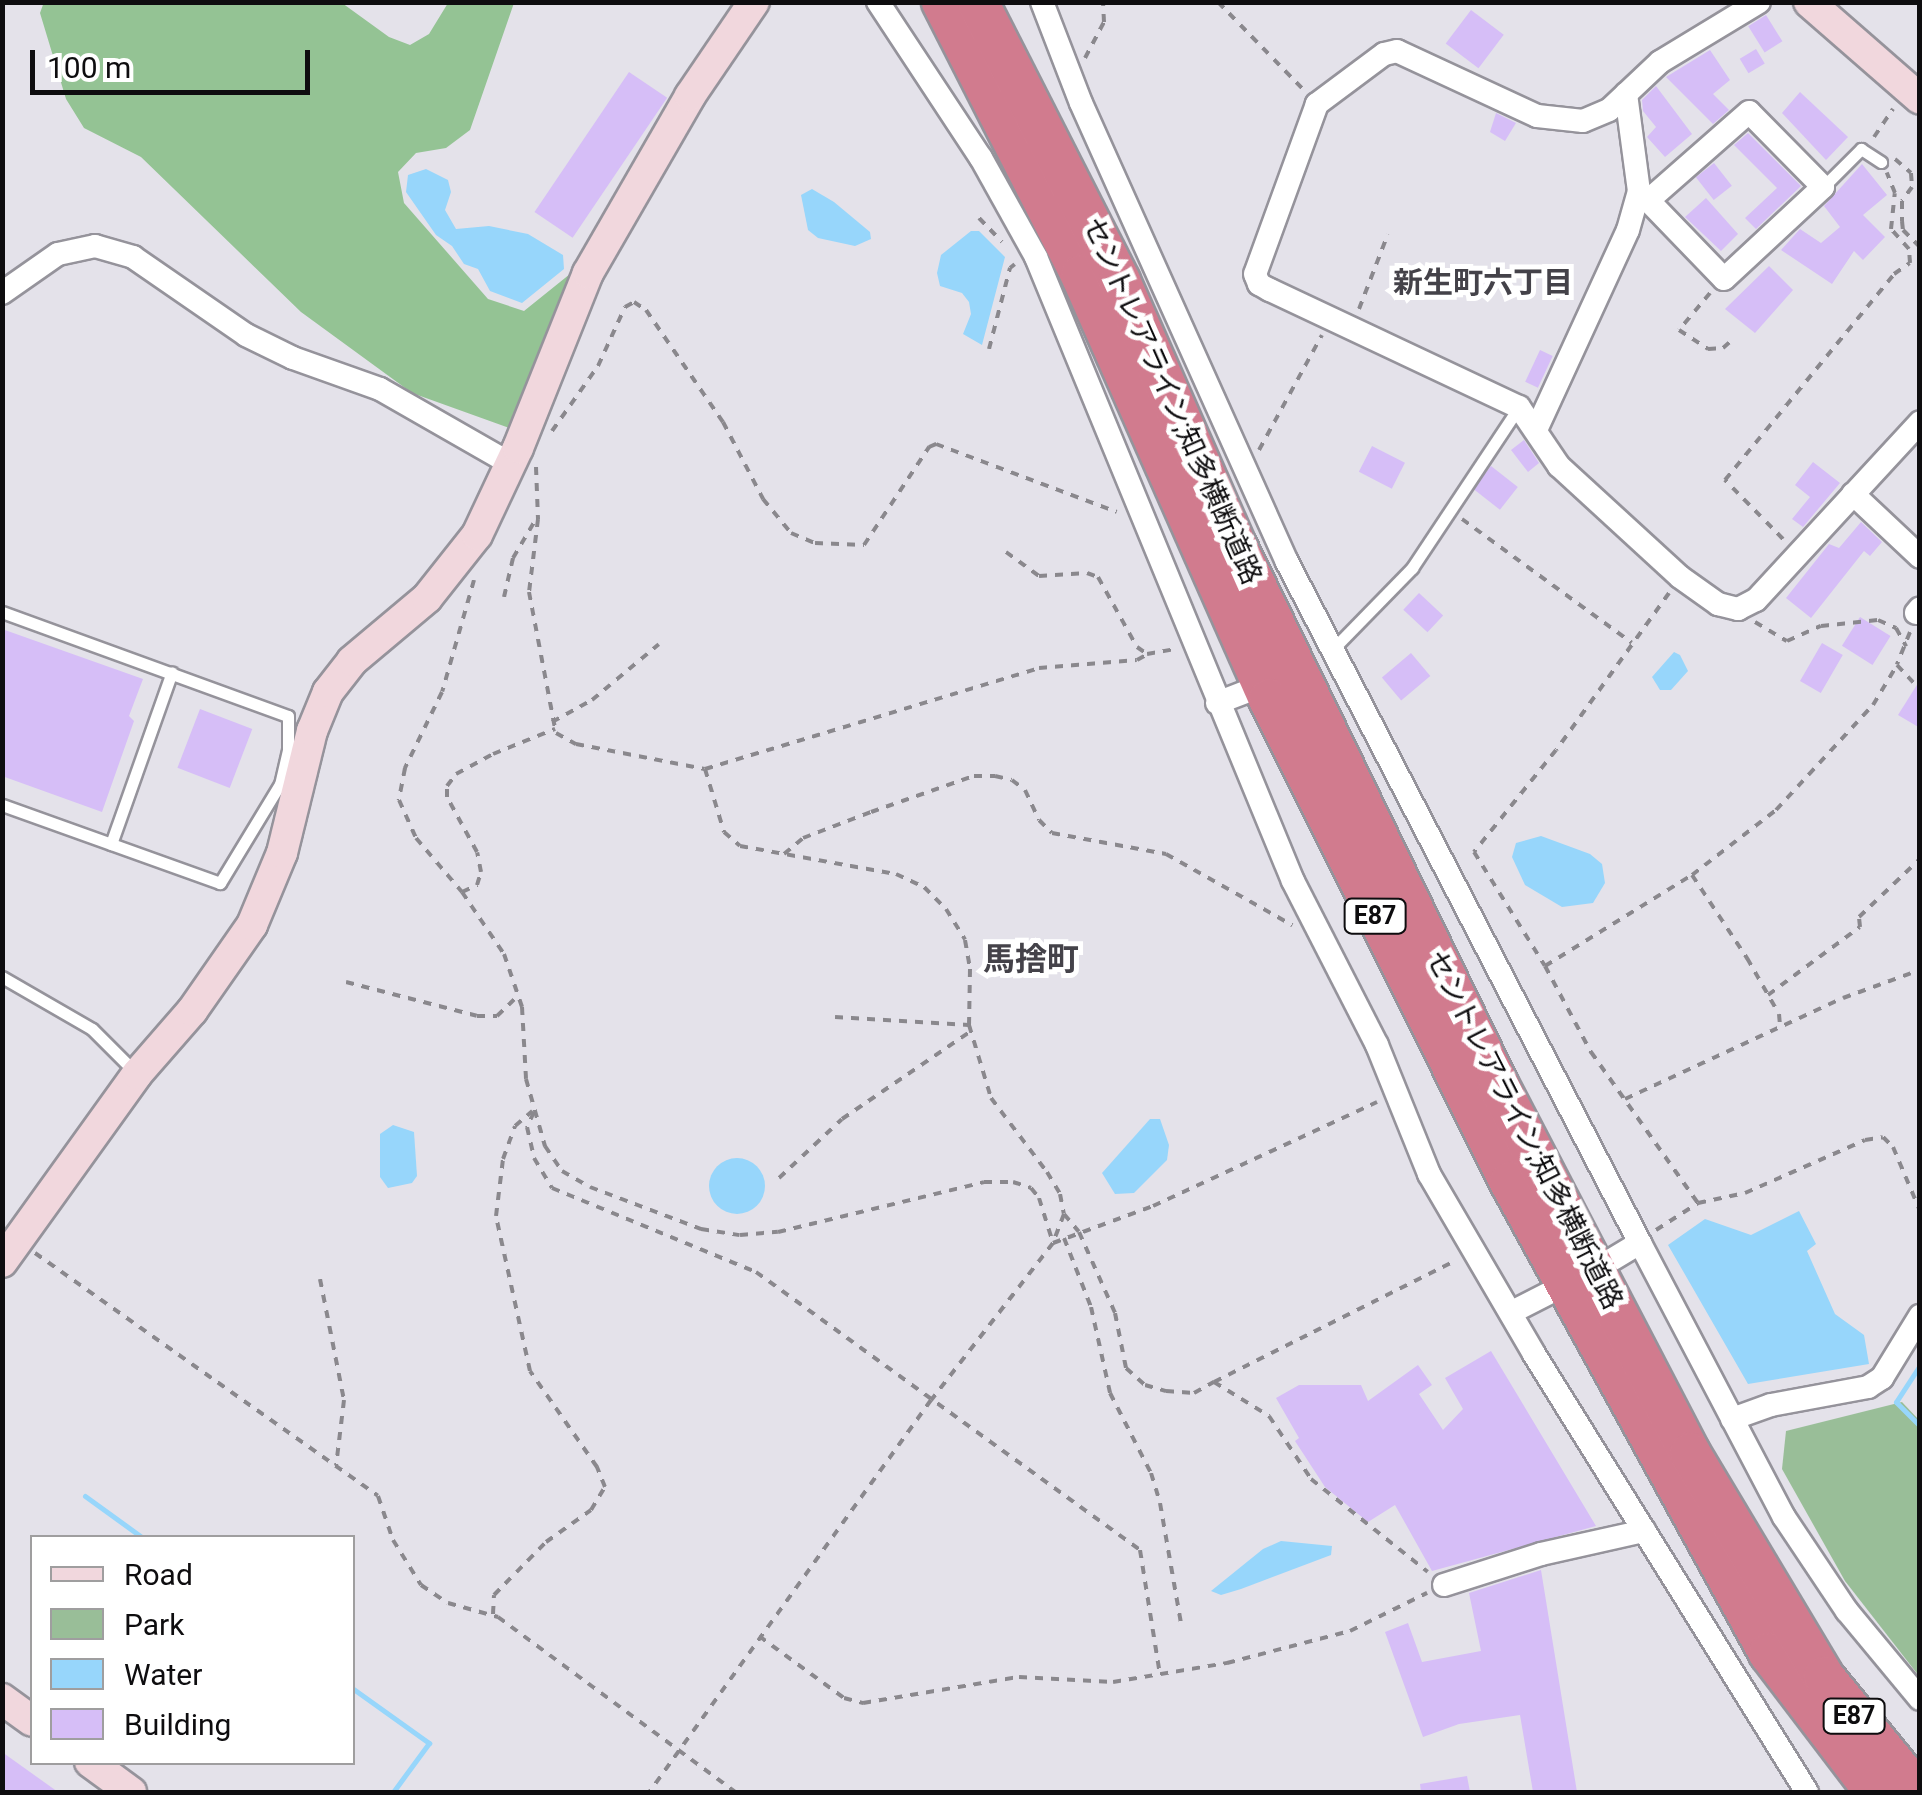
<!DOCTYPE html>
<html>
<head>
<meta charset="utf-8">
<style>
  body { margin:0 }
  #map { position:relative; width:1922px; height:1795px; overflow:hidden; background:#e4e2ea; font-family:Roboto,"Noto Sans JP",sans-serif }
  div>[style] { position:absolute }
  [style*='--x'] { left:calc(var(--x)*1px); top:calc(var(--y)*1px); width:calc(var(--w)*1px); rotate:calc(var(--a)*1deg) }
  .green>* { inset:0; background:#99be98 }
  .forest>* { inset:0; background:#94c394 }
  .water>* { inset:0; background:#97d6fb }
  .round { border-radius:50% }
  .stream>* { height:5px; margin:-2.5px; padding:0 2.5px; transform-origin:2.5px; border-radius:2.5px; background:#97d6fb }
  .building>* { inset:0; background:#d6bef7; transform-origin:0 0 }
  .path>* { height:4px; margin-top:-2px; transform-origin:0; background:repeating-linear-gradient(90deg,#8a888d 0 8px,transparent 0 16px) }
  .roads { filter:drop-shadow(2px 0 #95939b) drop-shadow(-2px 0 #95939b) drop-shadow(0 2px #95939b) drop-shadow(0 -2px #95939b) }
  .lane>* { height:11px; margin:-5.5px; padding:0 5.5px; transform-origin:5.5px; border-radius:5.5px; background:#fff }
  .street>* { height:22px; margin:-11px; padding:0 11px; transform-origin:11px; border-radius:11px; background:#fff }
  .secondary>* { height:30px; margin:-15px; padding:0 15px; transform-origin:15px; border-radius:15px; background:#f1d7dd }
  .highway>* { height:40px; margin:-20px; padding:0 20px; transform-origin:20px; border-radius:20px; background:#d17b8e }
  span { translate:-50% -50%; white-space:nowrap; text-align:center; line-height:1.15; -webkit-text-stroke:10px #fff; paint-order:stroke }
  .shield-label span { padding:2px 8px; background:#fff; border:2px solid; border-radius:8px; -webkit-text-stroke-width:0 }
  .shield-label { font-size:25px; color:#0e0d0f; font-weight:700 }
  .street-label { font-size:28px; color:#0e0d0f }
  .neighbourhood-label { font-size:30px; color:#444249; font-weight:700 }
  .quarter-label { font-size:32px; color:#444249; font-weight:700 }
  .frame { position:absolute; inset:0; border:5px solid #0e0d0f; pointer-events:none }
  .legend { position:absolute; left:30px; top:1535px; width:325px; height:230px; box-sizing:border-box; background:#fff; border:2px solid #9f9e9f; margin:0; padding:12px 18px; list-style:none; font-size:30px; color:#0e0d0f }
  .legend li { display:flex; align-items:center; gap:20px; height:50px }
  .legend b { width:50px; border:2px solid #9f9e9f }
  .scale { position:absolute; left:30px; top:50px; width:280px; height:45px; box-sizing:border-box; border:5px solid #0e0d0f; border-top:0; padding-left:12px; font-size:30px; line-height:35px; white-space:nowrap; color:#0e0d0f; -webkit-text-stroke:8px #fff; paint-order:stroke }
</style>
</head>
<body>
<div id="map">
  <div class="green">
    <div style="clip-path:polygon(1902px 1402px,1919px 1420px,1919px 1676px,1845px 1581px,1782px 1469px,1786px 1431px)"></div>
  </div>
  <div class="forest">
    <div style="clip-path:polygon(44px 2px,342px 3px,389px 37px,410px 45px,429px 34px,448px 3px,514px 3px,470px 130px,446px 148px,416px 153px,398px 172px,404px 203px,488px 299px,524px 311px,570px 274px,515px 430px,412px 393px,301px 312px,141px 157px,84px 128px,66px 99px,40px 13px)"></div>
  </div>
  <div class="water">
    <div style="clip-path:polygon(426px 169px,448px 180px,451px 192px,445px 210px,456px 229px,489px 226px,528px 234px,563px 255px,564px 269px,522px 303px,490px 291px,478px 269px,464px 264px,452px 246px,436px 235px,406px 192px,408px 175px)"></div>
    <div style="clip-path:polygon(812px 189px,834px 202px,870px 232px,871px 239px,855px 246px,818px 238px,808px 230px,801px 195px)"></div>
    <div style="clip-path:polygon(971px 231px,979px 231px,1005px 257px,982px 345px,963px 334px,971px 314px,969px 302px,962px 293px,940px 286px,937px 273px,941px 255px)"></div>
    <div style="clip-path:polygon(1674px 652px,1680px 655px,1688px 671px,1671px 690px,1660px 690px,1652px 677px)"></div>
    <div style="clip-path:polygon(1541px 836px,1590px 854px,1602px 864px,1605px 883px,1593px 903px,1562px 907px,1525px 885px,1512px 857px,1516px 843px)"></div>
    <div style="clip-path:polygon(1150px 1119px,1160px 1119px,1169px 1145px,1167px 1160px,1134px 1193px,1115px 1194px,1102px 1173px)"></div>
    <div style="clip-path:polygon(393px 1125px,414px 1132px,417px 1176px,412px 1183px,388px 1188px,380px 1177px,380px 1134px)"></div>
    <div class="round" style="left:709px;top:1158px;width:56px;height:56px"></div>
    <div style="clip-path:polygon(1799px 1211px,1816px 1244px,1807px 1251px,1835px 1314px,1864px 1335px,1869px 1364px,1748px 1384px,1668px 1245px,1705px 1219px,1751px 1235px)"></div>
    <div style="clip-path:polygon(1281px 1541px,1332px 1546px,1331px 1555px,1241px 1589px,1221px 1595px,1211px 1591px,1263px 1549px)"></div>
  </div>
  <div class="stream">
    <div style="--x:1920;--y:1365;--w:44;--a:123"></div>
    <div style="--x:1896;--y:1402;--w:34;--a:45"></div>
    <div style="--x:85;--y:1496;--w:72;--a:35.9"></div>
    <div style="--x:352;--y:1688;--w:95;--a:35.5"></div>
    <div style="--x:429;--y:1743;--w:61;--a:126.3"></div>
  </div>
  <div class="building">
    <div style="left:1471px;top:10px;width:41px;height:42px;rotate:37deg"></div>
    <div style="left:1766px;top:15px;width:31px;height:21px;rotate:58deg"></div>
    <div style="left:1756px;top:49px;width:17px;height:19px;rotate:59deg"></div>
    <div style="clip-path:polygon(1710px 50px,1730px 80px,1713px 94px,1729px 110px,1713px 124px,1666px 77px)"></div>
    <div style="left:629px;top:72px;width:46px;height:169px;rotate:34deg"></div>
    <div style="clip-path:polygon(1656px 86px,1692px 134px,1665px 157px,1647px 137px,1656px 127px,1643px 111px,1642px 100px)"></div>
    <div style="clip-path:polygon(1800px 92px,1848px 137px,1826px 160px,1782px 113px)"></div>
    <div style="clip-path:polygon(1496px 113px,1516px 123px,1505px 141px,1490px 132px)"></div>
    <div style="clip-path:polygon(1748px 133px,1801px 186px,1756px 229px,1745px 218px,1777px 188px,1734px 145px)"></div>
    <div style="left:1714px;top:163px;width:29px;height:23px;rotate:52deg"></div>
    <div style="clip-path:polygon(1862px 164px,1887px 195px,1863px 215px,1885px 237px,1863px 260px,1854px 251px,1832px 284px,1781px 250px,1800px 229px,1821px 243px,1840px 227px,1824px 206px)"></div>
    <div style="clip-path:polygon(1706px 198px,1738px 234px,1721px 251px,1685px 217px)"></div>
    <div style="clip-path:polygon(1769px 266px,1793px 290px,1755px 333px,1725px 309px)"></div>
    <div style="left:1540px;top:350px;width:14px;height:35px;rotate:25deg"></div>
    <div style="clip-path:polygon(1524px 440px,1539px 463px,1528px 472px,1511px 450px)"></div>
    <div style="left:1372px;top:446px;width:37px;height:29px;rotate:27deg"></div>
    <div style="clip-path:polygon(1813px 462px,1840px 483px,1803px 527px,1792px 519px,1810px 497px,1795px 485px)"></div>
    <div style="left:1491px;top:466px;width:34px;height:29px;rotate:38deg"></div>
    <div style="clip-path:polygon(1861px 522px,1882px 542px,1870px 556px,1864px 551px,1811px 618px,1786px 598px,1829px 544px,1839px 548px)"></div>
    <div style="left:1419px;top:593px;width:33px;height:23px;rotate:43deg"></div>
    <div style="left:1860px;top:617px;width:36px;height:34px;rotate:32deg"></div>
    <div style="clip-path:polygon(2px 629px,143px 679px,129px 716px,134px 721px,102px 812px,2px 776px)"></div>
    <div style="left:1822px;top:643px;width:24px;height:44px;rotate:30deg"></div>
    <div style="left:1411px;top:653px;width:30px;height:38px;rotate:50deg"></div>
    <div style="clip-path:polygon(1920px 680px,1920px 728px,1898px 715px)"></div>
    <div style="left:200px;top:709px;width:56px;height:63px;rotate:21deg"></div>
    <div style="clip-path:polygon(1491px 1351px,1596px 1526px,1432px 1571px,1395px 1505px,1368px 1522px,1325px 1487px,1295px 1441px,1299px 1438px,1276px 1398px,1299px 1385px,1361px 1385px,1368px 1401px,1418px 1365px,1432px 1385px,1419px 1394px,1443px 1430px,1463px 1409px,1445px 1378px)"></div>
    <div style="clip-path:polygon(1541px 1570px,1577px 1792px,1533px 1792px,1520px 1715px,1459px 1724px,1423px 1737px,1385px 1632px,1408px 1623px,1422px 1662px,1481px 1651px,1469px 1593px)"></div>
    <div style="clip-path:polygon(2px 1752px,58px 1792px,2px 1792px)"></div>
    <div style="clip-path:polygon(1467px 1776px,1470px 1792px,1421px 1792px,1420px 1784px)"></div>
  </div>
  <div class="path">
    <div style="--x:1218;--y:2;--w:123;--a:45.7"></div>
    <div style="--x:1085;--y:58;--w:41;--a:-62.2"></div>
    <div style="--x:1104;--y:22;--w:20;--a:-93"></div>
    <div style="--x:1874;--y:137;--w:34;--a:-56"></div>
    <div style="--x:1895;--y:159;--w:21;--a:41"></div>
    <div style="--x:1911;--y:173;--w:14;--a:86"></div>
    <div style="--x:1912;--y:187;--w:17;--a:126"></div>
    <div style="--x:1902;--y:201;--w:20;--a:90"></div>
    <div style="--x:1902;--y:221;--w:9;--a:84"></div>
    <div style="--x:1903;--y:230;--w:24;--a:45"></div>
    <div style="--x:979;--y:218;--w:33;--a:46"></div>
    <div style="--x:1710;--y:293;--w:48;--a:130"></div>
    <div style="--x:1679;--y:330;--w:35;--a:33"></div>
    <div style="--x:1708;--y:349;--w:15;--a:-4"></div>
    <div style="--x:1723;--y:348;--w:9;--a:-41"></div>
    <div style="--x:1359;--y:309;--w:80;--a:-68.9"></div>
    <div style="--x:989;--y:349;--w:84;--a:-75.5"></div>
    <div style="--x:1010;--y:268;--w:6;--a:-39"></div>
    <div style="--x:552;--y:431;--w:80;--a:-54.7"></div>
    <div style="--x:598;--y:366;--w:65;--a:-65.4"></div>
    <div style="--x:625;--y:307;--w:10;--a:-29"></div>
    <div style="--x:634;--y:302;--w:14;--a:34"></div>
    <div style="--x:646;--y:310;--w:136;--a:55.5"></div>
    <div style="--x:723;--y:422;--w:87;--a:62.5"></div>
    <div style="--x:763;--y:499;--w:44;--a:50.5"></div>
    <div style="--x:791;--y:533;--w:26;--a:23"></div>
    <div style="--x:815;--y:543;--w:49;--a:2.3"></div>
    <div style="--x:864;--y:545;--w:118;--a:-56.4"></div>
    <div style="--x:929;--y:447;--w:8;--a:-23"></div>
    <div style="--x:936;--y:444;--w:193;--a:20.6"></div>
    <div style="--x:1259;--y:450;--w:131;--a:-61.3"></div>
    <div style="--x:536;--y:467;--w:52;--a:87.8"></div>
    <div style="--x:538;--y:519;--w:74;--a:97"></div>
    <div style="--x:529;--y:592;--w:144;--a:79.2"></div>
    <div style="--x:556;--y:733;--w:23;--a:29"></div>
    <div style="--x:576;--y:744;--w:131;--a:11"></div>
    <div style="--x:705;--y:769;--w:66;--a:73.2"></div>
    <div style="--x:724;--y:832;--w:21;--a:41"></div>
    <div style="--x:740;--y:846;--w:158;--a:10.2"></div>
    <div style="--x:896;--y:874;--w:31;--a:25"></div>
    <div style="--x:924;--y:887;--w:31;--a:45"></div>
    <div style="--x:946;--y:909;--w:36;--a:58"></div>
    <div style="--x:965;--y:940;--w:29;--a:80"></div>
    <div style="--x:970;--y:969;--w:56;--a:91"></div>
    <div style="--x:969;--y:1025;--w:76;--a:73.2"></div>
    <div style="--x:991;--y:1098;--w:93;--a:52.9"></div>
    <div style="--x:1047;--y:1172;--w:26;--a:59"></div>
    <div style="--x:1060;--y:1194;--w:20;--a:79"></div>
    <div style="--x:1064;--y:1214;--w:23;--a:50"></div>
    <div style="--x:1079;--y:1232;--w:89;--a:66"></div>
    <div style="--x:1115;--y:1313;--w:56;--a:78.7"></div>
    <div style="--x:1126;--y:1368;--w:25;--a:42"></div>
    <div style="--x:1145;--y:1385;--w:22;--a:16"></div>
    <div style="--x:1166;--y:1391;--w:28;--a:4"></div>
    <div style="--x:1194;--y:1393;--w:23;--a:-29"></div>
    <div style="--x:1214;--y:1382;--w:65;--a:31.7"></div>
    <div style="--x:1269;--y:1416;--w:76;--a:56.3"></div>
    <div style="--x:1311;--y:1479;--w:149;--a:38.5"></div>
    <div style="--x:1462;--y:519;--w:210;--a:36.1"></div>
    <div style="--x:1783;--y:539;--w:83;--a:-134.5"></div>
    <div style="--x:1725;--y:480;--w:266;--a:-50.6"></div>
    <div style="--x:1894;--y:274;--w:19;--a:-35"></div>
    <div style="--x:1910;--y:263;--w:14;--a:-94"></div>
    <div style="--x:1909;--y:249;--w:27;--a:-132"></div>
    <div style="--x:1891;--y:229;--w:36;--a:-84"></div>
    <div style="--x:1895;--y:193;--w:22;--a:-112"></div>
    <div style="--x:1006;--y:552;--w:41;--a:36"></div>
    <div style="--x:1039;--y:576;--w:48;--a:-3.6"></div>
    <div style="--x:1087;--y:573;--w:12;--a:20"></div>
    <div style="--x:1098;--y:577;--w:80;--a:60.9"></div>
    <div style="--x:1137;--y:647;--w:12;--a:35"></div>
    <div style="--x:1147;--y:654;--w:28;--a:-10"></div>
    <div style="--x:474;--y:580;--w:116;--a:105.9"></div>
    <div style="--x:442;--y:692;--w:85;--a:116"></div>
    <div style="--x:405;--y:768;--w:33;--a:101"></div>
    <div style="--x:399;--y:800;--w:42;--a:65.9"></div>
    <div style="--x:416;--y:838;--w:71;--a:49.6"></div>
    <div style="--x:462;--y:892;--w:75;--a:55.9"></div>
    <div style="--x:504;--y:954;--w:56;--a:71.2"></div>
    <div style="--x:522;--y:1007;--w:72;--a:86.8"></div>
    <div style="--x:526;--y:1079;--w:70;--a:74.2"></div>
    <div style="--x:545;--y:1146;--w:30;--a:56"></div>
    <div style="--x:562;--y:1171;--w:32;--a:30"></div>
    <div style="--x:590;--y:1187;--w:119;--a:20.7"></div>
    <div style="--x:701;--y:1229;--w:39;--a:9"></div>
    <div style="--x:740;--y:1235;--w:38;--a:-5"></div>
    <div style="--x:778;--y:1232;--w:212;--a:-13.6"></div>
    <div style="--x:984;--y:1182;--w:29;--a:0"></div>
    <div style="--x:1013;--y:1182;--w:19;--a:18"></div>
    <div style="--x:1031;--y:1188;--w:13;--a:51"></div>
    <div style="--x:1039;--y:1198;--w:47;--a:72.7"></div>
    <div style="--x:1053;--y:1243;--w:199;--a:127.8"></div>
    <div style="--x:931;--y:1400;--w:483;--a:125.7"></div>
    <div style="--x:1669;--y:593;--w:193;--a:125.7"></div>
    <div style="--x:1556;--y:750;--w:131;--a:128.8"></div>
    <div style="--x:1474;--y:852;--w:134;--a:58.1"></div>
    <div style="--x:1545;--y:966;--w:98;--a:61.9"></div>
    <div style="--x:1591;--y:1052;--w:185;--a:54.7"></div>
    <div style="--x:1698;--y:1203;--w:48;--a:-12"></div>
    <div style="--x:1745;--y:1193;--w:131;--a:-23.8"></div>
    <div style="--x:1865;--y:1140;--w:18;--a:-9"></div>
    <div style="--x:1883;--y:1137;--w:14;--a:45"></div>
    <div style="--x:1893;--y:1147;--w:69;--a:67.1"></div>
    <div style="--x:504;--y:597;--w:40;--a:-77"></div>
    <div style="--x:513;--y:558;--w:45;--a:-59.5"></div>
    <div style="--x:1755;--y:622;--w:37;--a:31"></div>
    <div style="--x:1787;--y:641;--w:37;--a:-24"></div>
    <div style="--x:1821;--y:626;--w:57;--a:-6"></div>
    <div style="--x:1878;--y:620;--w:20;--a:24"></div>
    <div style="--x:1896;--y:628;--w:21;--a:61"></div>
    <div style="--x:1910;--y:632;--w:35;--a:112"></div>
    <div style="--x:1897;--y:665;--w:34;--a:47"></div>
    <div style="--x:552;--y:722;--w:46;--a:-28.8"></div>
    <div style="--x:592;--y:700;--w:87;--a:-39.9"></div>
    <div style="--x:705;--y:769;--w:349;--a:-16.8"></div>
    <div style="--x:1039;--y:668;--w:98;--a:-4.7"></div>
    <div style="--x:1137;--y:660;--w:13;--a:-29"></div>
    <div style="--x:784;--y:854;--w:25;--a:-40"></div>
    <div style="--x:803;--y:838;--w:73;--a:-20.9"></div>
    <div style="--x:871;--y:812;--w:109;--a:-19.3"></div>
    <div style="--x:974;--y:776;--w:21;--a:0"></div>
    <div style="--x:995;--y:776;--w:17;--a:13"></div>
    <div style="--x:1012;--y:780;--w:16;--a:38"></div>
    <div style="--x:1025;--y:790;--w:33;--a:65"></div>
    <div style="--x:1039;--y:820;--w:18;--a:45"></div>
    <div style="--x:1052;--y:833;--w:116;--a:10.4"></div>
    <div style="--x:1166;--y:854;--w:145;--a:29.4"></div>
    <div style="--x:1692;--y:875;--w:100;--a:56.5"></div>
    <div style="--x:1747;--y:958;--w:64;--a:60.3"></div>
    <div style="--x:1779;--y:1014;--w:11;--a:85"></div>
    <div style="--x:462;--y:892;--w:17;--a:-25"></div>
    <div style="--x:477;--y:885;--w:14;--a:-73"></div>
    <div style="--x:481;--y:872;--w:20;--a:-101"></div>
    <div style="--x:477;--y:852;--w:63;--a:-118.6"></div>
    <div style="--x:447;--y:797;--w:11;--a:-90"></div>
    <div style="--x:447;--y:786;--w:15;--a:-53"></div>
    <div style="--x:456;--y:774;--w:42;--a:-28.4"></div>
    <div style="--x:493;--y:754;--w:67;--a:-22"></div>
    <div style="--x:1545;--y:966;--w:173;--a:-31.8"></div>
    <div style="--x:1692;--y:875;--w:106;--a:-37.7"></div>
    <div style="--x:1776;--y:810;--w:143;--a:-47.3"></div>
    <div style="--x:1873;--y:705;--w:47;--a:-59"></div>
    <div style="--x:346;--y:982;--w:135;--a:14.5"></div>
    <div style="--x:477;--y:1016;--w:20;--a:0"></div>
    <div style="--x:497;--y:1016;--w:29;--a:-44"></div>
    <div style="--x:1768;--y:995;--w:114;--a:-36.5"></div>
    <div style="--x:1860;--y:927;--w:10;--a:-96"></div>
    <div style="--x:1859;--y:917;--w:84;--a:-43.6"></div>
    <div style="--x:835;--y:1017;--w:134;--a:3.4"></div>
    <div style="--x:1625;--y:1099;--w:240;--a:-24.9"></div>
    <div style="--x:1843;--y:998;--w:82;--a:-20"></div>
    <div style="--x:534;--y:1112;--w:17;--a:115"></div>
    <div style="--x:527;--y:1127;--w:32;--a:77"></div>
    <div style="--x:534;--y:1158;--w:35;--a:59"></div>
    <div style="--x:552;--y:1188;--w:221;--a:22.4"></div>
    <div style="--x:756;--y:1272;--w:474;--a:35.9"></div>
    <div style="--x:1140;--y:1550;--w:127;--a:80.9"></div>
    <div style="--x:779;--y:1178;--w:86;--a:-43.1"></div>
    <div style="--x:842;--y:1119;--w:156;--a:-34.3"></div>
    <div style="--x:1064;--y:1214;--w:31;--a:111"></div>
    <div style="--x:1053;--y:1243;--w:107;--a:-20.3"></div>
    <div style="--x:1153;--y:1206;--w:247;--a:-24.9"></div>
    <div style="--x:1656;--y:1230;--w:50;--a:-32.7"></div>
    <div style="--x:1064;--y:1238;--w:74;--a:68.6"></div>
    <div style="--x:1091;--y:1307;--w:88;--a:77.5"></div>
    <div style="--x:1110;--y:1393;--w:90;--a:62.9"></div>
    <div style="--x:1151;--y:1473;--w:31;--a:73"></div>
    <div style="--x:1160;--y:1503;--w:122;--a:80.1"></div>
    <div style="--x:35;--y:1253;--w:420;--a:35.3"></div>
    <div style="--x:378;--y:1496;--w:46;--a:71.2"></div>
    <div style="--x:393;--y:1540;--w:53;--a:58.1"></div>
    <div style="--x:421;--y:1585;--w:32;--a:34"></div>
    <div style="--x:448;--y:1603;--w:52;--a:15.6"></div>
    <div style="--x:498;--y:1617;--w:295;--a:36.4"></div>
    <div style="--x:320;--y:1279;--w:123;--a:78.8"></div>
    <div style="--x:344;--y:1400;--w:66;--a:96.9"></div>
    <div style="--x:1214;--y:1382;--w:270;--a:-26.7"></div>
    <div style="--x:493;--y:1614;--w:19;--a:-87"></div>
    <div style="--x:494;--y:1595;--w:74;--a:-45.5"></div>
    <div style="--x:546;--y:1542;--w:55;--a:-35.4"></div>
    <div style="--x:591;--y:1510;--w:27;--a:-59"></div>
    <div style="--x:605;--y:1487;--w:22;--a:-112"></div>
    <div style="--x:597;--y:1467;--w:117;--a:-124.9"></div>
    <div style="--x:530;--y:1371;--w:159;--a:-102.4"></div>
    <div style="--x:496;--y:1216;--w:57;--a:-83"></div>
    <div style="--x:503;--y:1159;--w:35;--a:-70"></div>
    <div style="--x:515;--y:1126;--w:23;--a:-41"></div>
    <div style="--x:759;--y:1636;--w:105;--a:36.1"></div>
    <div style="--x:844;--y:1698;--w:20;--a:15"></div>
    <div style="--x:863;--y:1703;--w:158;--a:-9.5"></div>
    <div style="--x:1019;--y:1677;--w:94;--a:3"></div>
    <div style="--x:1113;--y:1682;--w:116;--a:-9.5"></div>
    <div style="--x:1227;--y:1663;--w:127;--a:-14.6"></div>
    <div style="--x:1350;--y:1631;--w:86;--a:-26.3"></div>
  </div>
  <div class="roads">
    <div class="lane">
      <div style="--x:1823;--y:187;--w:54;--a:-45"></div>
      <div style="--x:1861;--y:149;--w:24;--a:33"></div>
      <div style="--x:2;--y:612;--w:304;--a:20"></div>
      <div style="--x:288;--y:716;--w:34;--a:90"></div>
      <div style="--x:288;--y:750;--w:35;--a:103"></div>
      <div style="--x:280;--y:784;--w:116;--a:121.2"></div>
      <div style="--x:220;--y:883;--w:232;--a:-160.3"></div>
      <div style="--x:1334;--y:648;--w:112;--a:-45.7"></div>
      <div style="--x:1412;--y:568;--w:193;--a:-56.4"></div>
      <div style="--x:111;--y:844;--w:182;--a:-70.5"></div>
      <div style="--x:2;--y:977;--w:104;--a:30"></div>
      <div style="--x:92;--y:1029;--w:64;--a:45"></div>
    </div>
    <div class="street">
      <div style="--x:878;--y:2;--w:187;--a:56.6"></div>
      <div style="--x:981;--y:158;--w:113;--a:60.9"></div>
      <div style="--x:1036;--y:257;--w:675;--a:67.62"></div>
      <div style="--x:1293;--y:881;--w:184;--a:62.9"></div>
      <div style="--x:1377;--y:1045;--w:139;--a:68"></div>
      <div style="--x:1429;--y:1174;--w:208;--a:59.7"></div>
      <div style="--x:1534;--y:1354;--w:516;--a:58.07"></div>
      <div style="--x:1042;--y:2;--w:108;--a:68.9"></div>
      <div style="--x:1081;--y:103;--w:503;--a:65.83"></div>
      <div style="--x:1287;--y:562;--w:767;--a:62.6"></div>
      <div style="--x:1640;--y:1243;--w:310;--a:62.3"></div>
      <div style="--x:1784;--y:1517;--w:113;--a:56.2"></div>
      <div style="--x:1847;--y:1611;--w:114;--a:50.3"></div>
      <div style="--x:1759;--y:2;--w:116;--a:148.8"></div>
      <div style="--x:1660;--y:62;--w:70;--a:136.7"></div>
      <div style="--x:1609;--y:110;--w:28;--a:157"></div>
      <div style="--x:1583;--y:121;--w:46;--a:-173.8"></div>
      <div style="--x:1537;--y:116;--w:154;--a:-155.1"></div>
      <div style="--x:1397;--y:51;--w:13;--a:167"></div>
      <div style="--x:1384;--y:54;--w:84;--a:143.3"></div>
      <div style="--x:1317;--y:104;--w:181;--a:110"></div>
      <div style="--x:1255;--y:274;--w:11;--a:68"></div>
      <div style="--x:1259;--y:284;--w:13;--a:29"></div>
      <div style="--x:1270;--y:290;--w:275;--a:25.2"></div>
      <div style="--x:1519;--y:407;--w:71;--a:55.9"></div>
      <div style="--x:1559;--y:466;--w:164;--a:42.5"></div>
      <div style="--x:1680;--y:577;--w:47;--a:35.4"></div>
      <div style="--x:1718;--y:604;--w:21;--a:14"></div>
      <div style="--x:1738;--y:609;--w:20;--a:-27"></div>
      <div style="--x:1756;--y:600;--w:242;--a:-47.3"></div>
      <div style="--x:1626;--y:94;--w:98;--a:82.4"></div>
      <div style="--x:1639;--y:191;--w:122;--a:46"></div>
      <div style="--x:1724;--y:279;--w:135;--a:-42.9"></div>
      <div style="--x:1823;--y:187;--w:105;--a:-134.6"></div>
      <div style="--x:1749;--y:112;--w:133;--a:138.7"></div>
      <div style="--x:2;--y:293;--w:68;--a:-34.9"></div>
      <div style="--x:58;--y:254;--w:38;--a:-12"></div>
      <div style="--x:95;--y:246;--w:40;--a:16"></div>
      <div style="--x:133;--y:257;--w:137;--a:34.6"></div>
      <div style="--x:246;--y:335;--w:52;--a:26.1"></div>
      <div style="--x:293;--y:358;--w:92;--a:19.6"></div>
      <div style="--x:380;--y:389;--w:149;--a:29.8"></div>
      <div style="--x:1536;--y:430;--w:220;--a:-65.3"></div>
      <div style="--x:1628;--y:230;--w:41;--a:-74.2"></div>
      <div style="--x:1853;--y:494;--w:92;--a:43.2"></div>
      <div style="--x:1916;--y:613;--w:6;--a:-51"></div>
      <div style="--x:1217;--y:703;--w:31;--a:-21"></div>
      <div style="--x:1613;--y:1259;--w:31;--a:-31"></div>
      <div style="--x:1512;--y:1312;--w:39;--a:-27"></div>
      <div style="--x:1732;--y:1419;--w:41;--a:-19.7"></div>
      <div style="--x:1771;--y:1405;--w:99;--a:-10.5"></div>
      <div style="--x:1868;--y:1387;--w:17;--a:-33"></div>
      <div style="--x:1882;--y:1378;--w:73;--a:-58.5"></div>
      <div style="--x:1444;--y:1585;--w:102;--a:-17.7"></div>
      <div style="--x:1541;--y:1554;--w:106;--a:-12.6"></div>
    </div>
    <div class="secondary">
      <div style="--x:1809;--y:2;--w:147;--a:41.1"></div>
      <div style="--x:2;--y:1262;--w:231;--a:-54.3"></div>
      <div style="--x:137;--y:1074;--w:84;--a:-48.9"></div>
      <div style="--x:192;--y:1011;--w:105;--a:-55.1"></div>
      <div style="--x:252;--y:925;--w:78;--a:-67.4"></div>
      <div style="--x:282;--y:853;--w:126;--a:-76.2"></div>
      <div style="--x:312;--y:731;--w:42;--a:-67.7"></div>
      <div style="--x:328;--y:692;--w:39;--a:-52"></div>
      <div style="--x:352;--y:661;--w:98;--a:-40"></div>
      <div style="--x:427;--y:598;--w:80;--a:-51.6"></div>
      <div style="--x:477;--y:535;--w:96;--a:-64.8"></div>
      <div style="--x:518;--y:448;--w:188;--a:-68.2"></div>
      <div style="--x:588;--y:273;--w:204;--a:-60"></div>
      <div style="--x:690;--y:96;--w:114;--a:-55.8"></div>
      <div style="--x:2;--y:1699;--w:37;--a:36"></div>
      <div style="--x:90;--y:1762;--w:51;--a:36.2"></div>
    </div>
    <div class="highway">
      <div style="--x:942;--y:2;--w:306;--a:63"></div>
      <div style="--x:1081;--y:275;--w:464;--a:66.1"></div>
      <div style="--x:1269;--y:699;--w:540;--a:63.48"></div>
      <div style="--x:1510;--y:1182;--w:538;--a:61.19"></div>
      <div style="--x:1769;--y:1653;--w:175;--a:52.7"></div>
      <div style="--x:978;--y:2;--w:313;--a:63"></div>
      <div style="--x:1120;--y:281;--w:291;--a:66.3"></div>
      <div style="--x:1237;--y:547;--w:597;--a:64.08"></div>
      <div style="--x:1498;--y:1084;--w:416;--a:62.5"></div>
      <div style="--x:1690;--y:1453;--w:261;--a:59.1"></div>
      <div style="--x:1824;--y:1677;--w:149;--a:50.7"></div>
    </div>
  </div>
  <div class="shield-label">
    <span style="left:1375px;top:916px">E87</span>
    <span style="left:1854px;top:1716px">E87</span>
  </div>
  <div class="street-label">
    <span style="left:1172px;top:401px;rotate:66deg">セントレアライン;知多横断道路</span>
    <span style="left:1524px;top:1130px;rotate:63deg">セントレアライン;知多横断道路</span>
  </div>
  <div class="neighbourhood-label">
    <span style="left:1483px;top:283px">新生町六丁目</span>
  </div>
  <div class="quarter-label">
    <span style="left:1031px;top:959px">馬捨町</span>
  </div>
  <div class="frame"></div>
  <ul class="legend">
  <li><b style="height:12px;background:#f1d7dd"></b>Road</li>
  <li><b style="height:28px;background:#99be98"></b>Park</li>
  <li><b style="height:28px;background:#97d6fb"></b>Water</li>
  <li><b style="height:28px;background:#d6bef7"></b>Building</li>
  </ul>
  <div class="scale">100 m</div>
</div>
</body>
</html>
